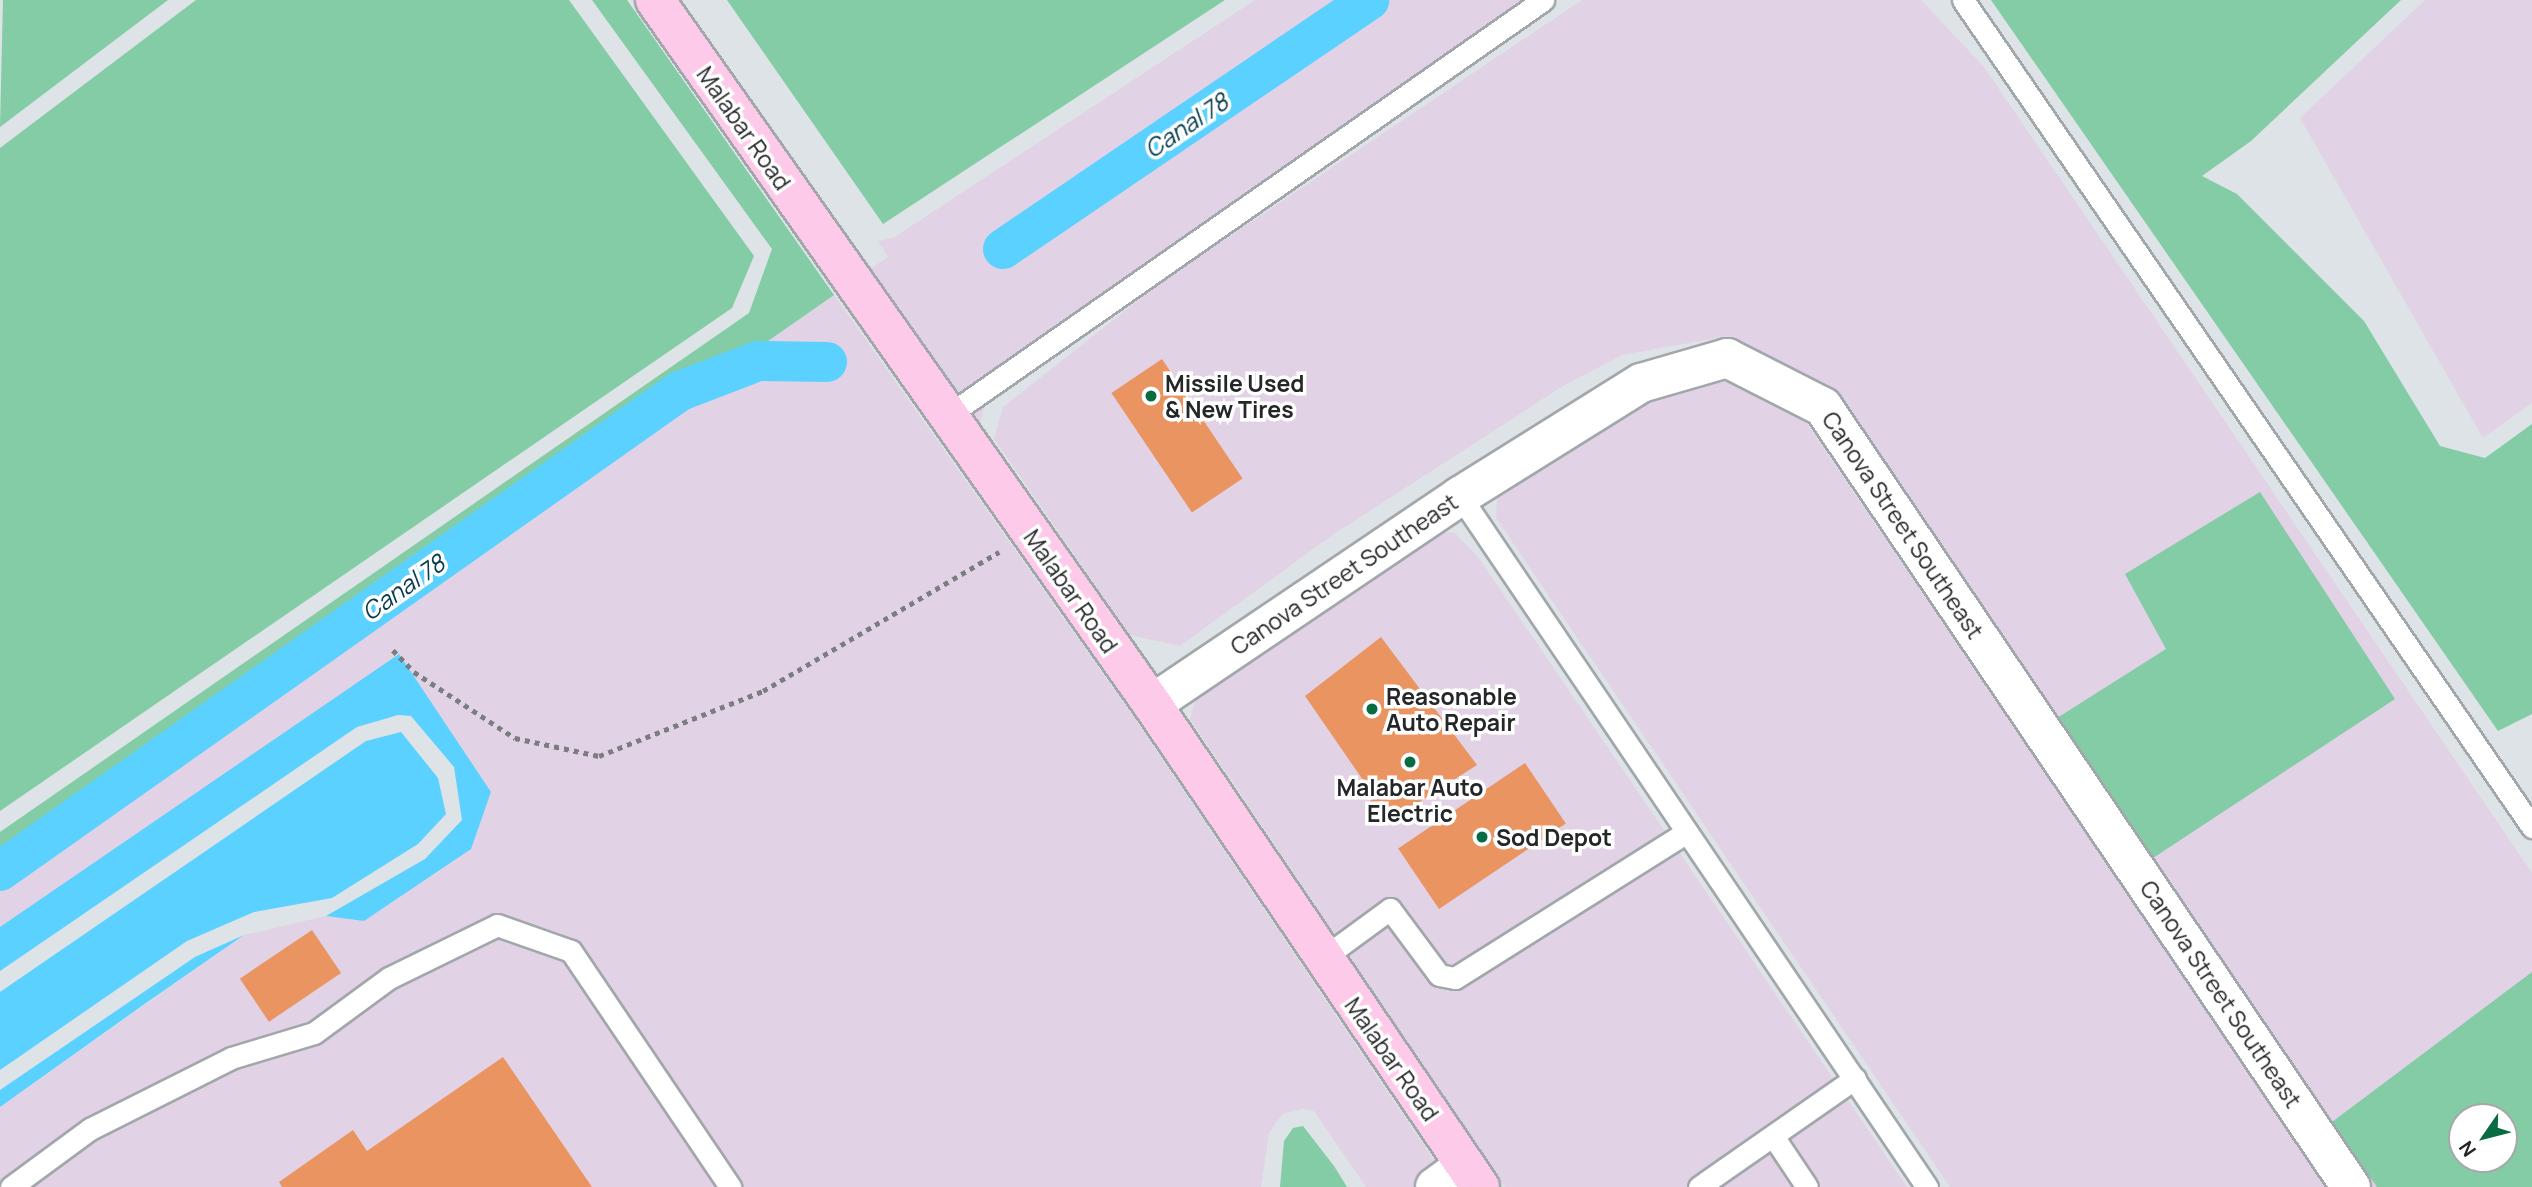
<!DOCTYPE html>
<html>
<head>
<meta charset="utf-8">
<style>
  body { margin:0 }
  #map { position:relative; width:2532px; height:1187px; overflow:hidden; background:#dee3e7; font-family:Manrope,sans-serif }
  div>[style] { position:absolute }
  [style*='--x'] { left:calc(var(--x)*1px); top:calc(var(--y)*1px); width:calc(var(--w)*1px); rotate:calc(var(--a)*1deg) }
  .commercial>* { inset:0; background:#e1d2e5 }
  .green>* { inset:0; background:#83cca6 }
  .water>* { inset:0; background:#5bd1ff }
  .canal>* { height:40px; margin:-20px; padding:0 20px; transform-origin:20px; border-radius:20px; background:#5bd1ff }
  .building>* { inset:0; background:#ea9462; transform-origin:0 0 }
  .path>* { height:4.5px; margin-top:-2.25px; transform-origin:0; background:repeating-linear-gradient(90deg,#7a7e81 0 5px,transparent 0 10px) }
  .roads { filter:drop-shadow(2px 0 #a2a7ab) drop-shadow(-2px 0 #a2a7ab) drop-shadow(0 2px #a2a7ab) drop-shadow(0 -2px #a2a7ab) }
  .service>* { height:21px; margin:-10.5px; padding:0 10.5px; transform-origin:10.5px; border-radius:10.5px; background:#fff }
  .minor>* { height:38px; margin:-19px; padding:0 19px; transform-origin:19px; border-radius:19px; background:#fff }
  .primary>* { height:38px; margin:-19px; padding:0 19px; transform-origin:19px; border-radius:19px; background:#fdcae9 }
  .dots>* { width:19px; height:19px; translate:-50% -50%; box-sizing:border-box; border:4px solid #fff; border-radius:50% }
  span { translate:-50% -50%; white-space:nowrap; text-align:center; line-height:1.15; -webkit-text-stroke:7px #fff; paint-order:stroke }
  .street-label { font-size:23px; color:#242628 }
  .poi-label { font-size:23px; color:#242628; font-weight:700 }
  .left { translate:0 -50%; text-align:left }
  .water-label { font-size:24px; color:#063c4f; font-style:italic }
  .north { position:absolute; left:2448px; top:1103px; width:70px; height:70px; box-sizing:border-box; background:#fff; border:2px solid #a7a8a9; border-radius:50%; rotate:235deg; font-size:19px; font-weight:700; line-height:28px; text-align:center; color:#242628 }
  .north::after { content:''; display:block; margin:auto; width:24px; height:32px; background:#086c42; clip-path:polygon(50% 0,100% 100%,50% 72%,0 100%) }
</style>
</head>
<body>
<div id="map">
  <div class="commercial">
    <div style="clip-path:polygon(1255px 0,1553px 0,1153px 267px,986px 400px,980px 424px,870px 269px,888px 257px,878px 241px,893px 238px)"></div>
    <div style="clip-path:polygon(evenodd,1582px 0,1921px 0,1984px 67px,2532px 873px,2532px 1187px,2367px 1187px,1839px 404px,1791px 367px,1722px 337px,1622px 355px,1563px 386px,1334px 534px,1180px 646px,1130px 635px,994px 439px,1003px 407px,1163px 281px,1582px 0,2462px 1117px,2504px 1117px,2504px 1159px,2462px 1159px,2462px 1117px)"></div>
    <div style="clip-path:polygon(2425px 0,2532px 0,2532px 403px,2483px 438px,2300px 118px)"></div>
    <div style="clip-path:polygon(834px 295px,1133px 716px,1452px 1187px,1366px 1187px,1314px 1111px,1302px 1109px,1282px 1114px,1269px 1133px,1261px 1187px,0 1187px,0 1107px,244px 935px,326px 916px,364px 921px,470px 850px,491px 792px,399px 655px,0 927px,0 877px)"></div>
    <div style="clip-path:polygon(1704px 377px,1755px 388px,1807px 424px,2326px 1187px,1950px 1187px,1496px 518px,1498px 485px,1593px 411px)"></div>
    <div style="clip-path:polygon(1421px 530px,1455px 533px,1478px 557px,1907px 1187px,1505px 1187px,1190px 719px,1198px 691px)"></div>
  </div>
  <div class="green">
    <div style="clip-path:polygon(3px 0,168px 0,0 127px)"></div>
    <div style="clip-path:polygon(196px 0,569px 0,754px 256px,732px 308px,0 811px,0 148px)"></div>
    <div style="clip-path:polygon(592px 0,627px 0,834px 295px,0 877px,0 832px,749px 313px,772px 249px)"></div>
    <div style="clip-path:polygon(727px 0,1225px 0,883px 224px)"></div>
    <div style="clip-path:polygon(1991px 0,2401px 0,2251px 141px,2202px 176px,2237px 194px,2364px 321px,2440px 446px,2485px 458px,2532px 424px,2532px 714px,2498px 731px)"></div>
    <div style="clip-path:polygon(2260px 492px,2395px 699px,2153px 858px,2057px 718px,2166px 649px,2125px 574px)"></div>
    <div style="clip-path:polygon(evenodd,2532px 972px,2532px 1187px,2377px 1187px,2332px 1122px,2532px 972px,2462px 1117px,2504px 1117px,2504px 1159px,2462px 1159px,2462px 1117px)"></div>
    <div style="clip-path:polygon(1303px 1126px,1334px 1166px,1347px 1187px,1280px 1187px,1284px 1141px,1293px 1128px)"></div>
  </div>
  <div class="water">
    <div style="clip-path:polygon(399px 654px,491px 792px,471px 849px,364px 921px,326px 916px,425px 859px,462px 820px,454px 767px,411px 716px,398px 715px,357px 727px,0 971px,0 927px)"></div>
    <div style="clip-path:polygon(401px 732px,438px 778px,446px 814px,418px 844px,332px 898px,254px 912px,187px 941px,0 1070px,0 992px,366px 741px)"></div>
    <div style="clip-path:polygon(244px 935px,146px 1003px,0 1107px,0 1090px,195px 957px)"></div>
  </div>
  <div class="canal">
    <div style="--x:1003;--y:249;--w:443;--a:-34.2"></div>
    <div style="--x:0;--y:871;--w:832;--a:-35.22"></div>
    <div style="--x:680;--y:391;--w:84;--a:-21"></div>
    <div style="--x:758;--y:361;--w:69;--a:0.8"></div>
  </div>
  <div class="building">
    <div style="left:1162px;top:359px;width:144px;height:61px;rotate:56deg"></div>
    <div style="clip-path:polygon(1381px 637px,1477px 765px,1385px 824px,1368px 804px,1374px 796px,1305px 696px)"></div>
    <div style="left:1525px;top:763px;width:73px;height:153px;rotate:56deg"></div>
    <div style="left:312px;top:930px;width:52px;height:87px;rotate:56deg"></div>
    <div style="clip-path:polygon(503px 1057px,592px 1187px,282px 1187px,279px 1182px,353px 1130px,367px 1151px)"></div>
  </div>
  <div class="path">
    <div style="--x:393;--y:650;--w:30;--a:46"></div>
    <div style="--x:414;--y:672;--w:121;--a:33.2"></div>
    <div style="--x:515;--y:738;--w:86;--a:12.1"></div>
    <div style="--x:599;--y:756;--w:176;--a:-21.6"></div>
    <div style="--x:763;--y:691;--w:274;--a:-30.5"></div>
  </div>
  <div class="roads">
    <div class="service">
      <div style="--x:1963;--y:0;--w:1004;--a:55.47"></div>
      <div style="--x:947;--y:416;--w:727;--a:-34.91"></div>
      <div style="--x:1460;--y:496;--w:834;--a:55.95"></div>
      <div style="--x:1323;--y:958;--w:83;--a:-36.2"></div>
      <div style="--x:1390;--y:909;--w:82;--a:53.4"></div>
      <div style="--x:1439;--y:975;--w:16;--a:11"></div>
      <div style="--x:1455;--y:978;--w:274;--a:-32.2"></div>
      <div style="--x:1773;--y:1136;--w:61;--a:56.3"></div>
      <div style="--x:11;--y:1187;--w:98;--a:-36.3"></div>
      <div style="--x:90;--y:1129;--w:158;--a:-26.7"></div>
      <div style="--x:231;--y:1058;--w:87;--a:-16.8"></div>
      <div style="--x:314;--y:1033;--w:93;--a:-36.3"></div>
      <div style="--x:389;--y:978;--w:120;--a:-26.1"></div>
      <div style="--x:497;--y:925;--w:78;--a:19.4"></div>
      <div style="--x:571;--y:951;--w:285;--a:56"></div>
      <div style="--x:1699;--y:1187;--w:190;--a:-34.9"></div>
    </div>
    <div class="minor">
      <div style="--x:1152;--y:704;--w:372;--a:-34"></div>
      <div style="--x:1460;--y:496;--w:213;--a:-32"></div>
      <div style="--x:1641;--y:383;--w:90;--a:-16.2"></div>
      <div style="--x:1727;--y:358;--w:108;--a:27"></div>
      <div style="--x:1823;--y:407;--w:942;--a:55.91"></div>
      <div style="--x:1435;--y:1187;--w:37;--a:-36"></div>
    </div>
    <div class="primary">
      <div style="--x:655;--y:0;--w:862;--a:54.78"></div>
      <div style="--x:1152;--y:704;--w:584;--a:55.82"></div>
    </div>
  </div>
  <div class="dots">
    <div style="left:1151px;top:396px;background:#086c42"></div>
    <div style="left:1372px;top:709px;background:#086c42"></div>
    <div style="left:1410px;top:762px;background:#086c42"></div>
    <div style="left:1482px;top:837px;background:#086c42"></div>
  </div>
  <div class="street-label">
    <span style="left:744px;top:128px;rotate:55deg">Malabar Road</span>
    <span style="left:1903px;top:525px;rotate:56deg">Canova Street Southeast</span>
    <span style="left:1344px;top:574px;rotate:-34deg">Canova Street Southeast</span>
    <span style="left:1071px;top:591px;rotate:55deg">Malabar Road</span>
    <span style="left:2221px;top:994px;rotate:56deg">Canova Street Southeast</span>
    <span style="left:1392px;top:1059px;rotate:55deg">Malabar Road</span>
  </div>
  <div class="poi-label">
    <span class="left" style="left:1165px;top:396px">Missile Used<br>&amp; New Tires</span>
    <span class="left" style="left:1386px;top:709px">Reasonable<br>Auto Repair</span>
    <span style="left:1410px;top:800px">Malabar Auto<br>Electric</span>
    <span class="left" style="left:1496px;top:837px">Sod Depot</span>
  </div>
  <div class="water-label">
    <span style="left:1186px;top:125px;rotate:-34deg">Canal 78</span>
    <span style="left:403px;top:587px;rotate:-35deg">Canal 78</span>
  </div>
  <div class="north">N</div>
</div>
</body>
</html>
